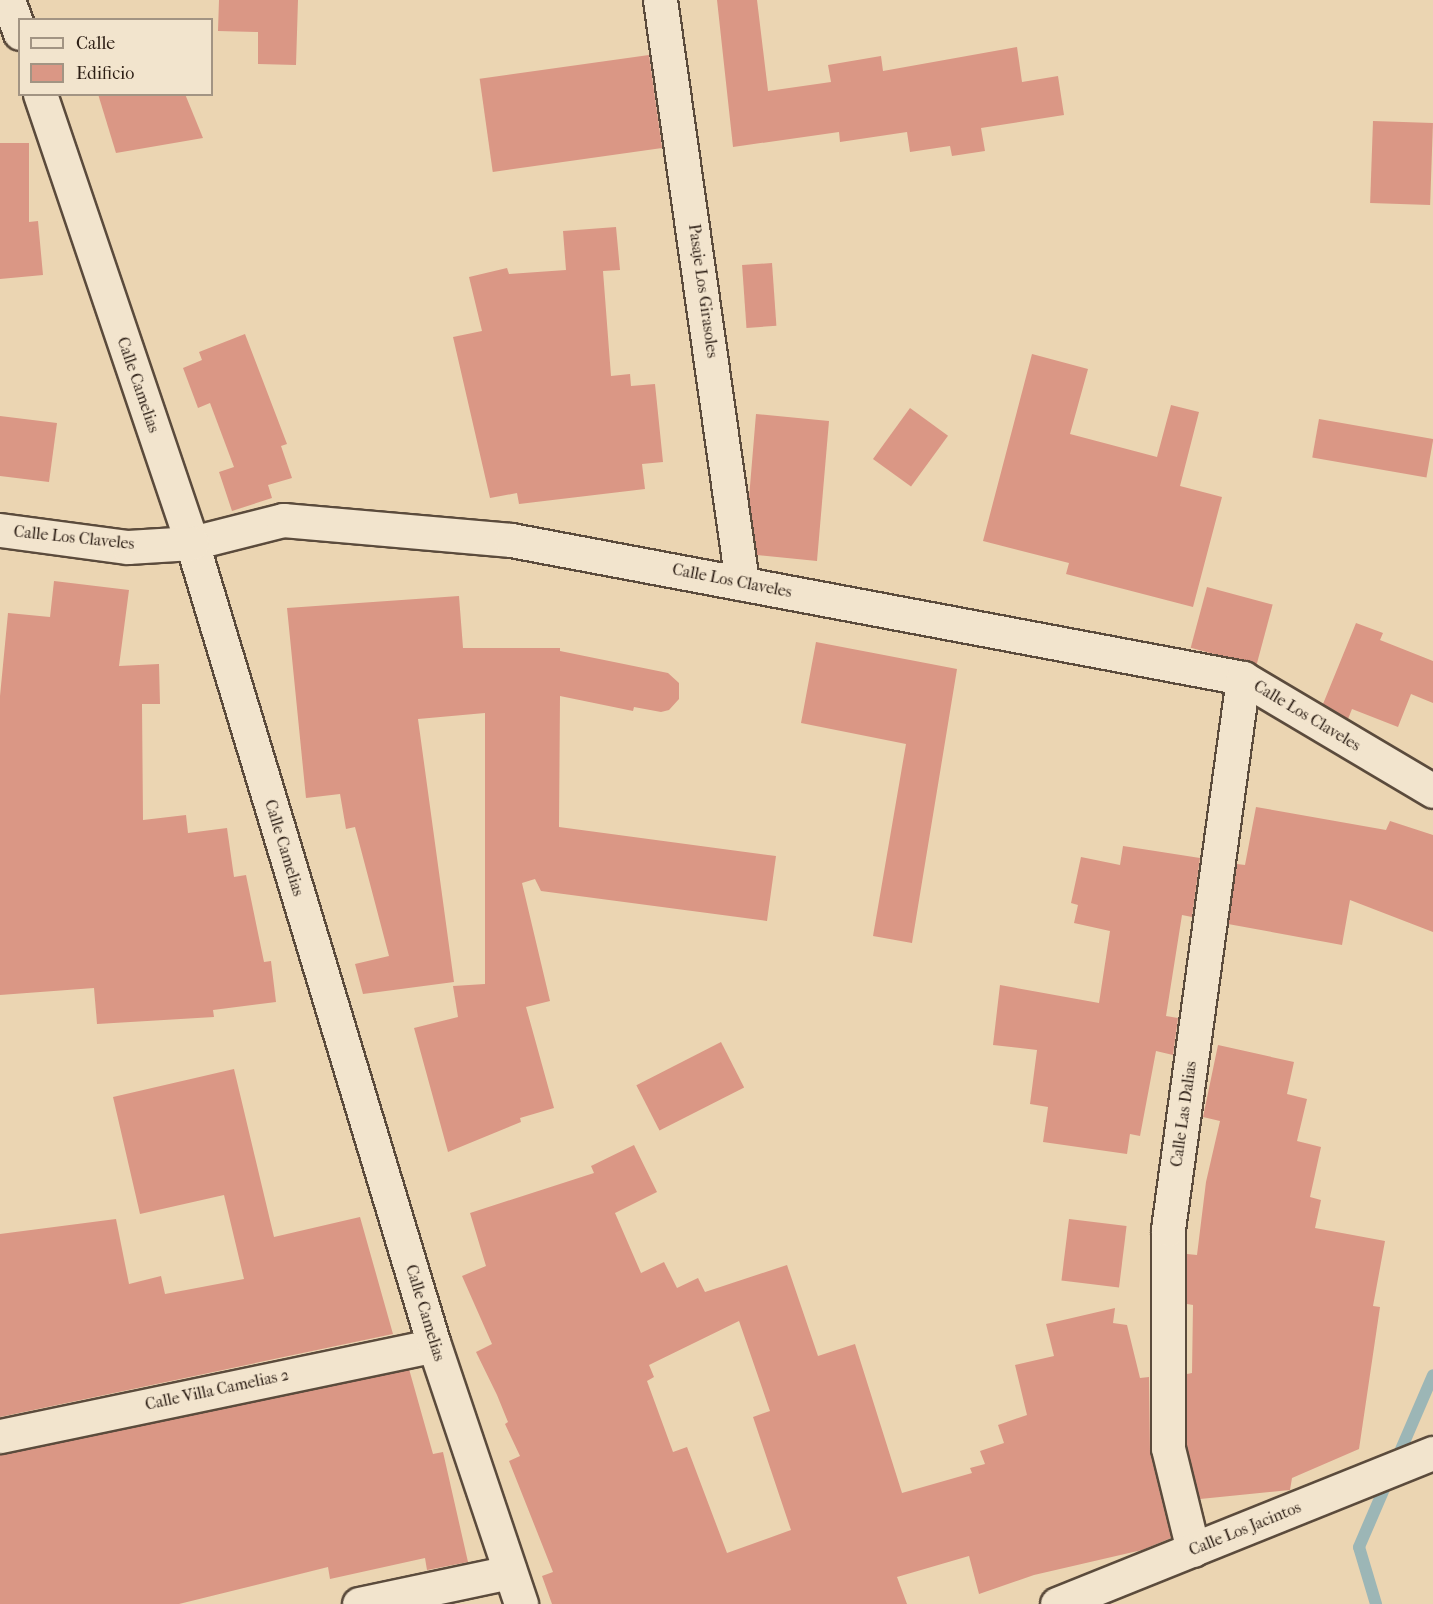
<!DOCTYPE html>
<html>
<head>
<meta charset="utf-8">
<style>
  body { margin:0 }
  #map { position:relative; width:1433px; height:1604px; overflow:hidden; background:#ebd5b2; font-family:"IM FELL French Canon",serif }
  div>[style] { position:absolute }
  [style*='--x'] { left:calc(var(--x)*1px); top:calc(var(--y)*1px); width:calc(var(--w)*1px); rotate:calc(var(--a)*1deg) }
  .stream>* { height:12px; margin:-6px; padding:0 6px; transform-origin:6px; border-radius:6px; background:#9cb6b6 }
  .building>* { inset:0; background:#da9785; transform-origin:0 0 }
  .roads { filter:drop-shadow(2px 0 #5b4b3c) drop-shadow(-2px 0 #5b4b3c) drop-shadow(0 2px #5b4b3c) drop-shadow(0 -2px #5b4b3c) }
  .minor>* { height:33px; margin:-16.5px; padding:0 16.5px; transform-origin:16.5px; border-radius:16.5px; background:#f2e4cd }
  .tertiary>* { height:33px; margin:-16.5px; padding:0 16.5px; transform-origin:16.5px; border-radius:16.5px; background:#f2e4cd }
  span { translate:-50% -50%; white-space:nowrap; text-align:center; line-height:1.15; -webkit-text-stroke:6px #f2e4cd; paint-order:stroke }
  .street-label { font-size:16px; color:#2b1d14 }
  .legend { position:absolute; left:18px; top:18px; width:195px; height:78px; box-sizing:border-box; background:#f2e4cd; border:2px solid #a29483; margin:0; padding:8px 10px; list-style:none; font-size:18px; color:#2b1d14 }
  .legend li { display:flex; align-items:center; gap:12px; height:30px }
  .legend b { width:30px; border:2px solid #a29483 }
</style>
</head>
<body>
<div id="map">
  <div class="stream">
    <div style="--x:1376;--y:1604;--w:59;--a:-106.6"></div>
    <div style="--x:1359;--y:1547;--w:187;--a:-66.7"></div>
  </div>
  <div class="building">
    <div style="clip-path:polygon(219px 0,298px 0,296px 65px,258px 64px,258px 32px,218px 31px)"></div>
    <div style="clip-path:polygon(717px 0,757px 0,768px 91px,831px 82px,828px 65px,881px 56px,883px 71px,1017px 47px,1022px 82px,1058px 76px,1064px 115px,981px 128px,985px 151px,952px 156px,950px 146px,910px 152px,907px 132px,840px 142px,839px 132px,733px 147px)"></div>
    <div style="left:649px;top:55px;width:94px;height:171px;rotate:82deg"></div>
    <div style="clip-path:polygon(98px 94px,185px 94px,203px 138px,116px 153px)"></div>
    <div style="left:1373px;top:121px;width:60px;height:82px;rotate:2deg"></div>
    <div style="clip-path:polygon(0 143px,29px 143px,29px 222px,38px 221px,43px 275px,0 279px)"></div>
    <div style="clip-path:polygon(616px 227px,620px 270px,603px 271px,611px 376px,630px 374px,631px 386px,655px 384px,663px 462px,642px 464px,645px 489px,519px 504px,517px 493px,490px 498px,453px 337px,482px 331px,469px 277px,507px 268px,509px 274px,566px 270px,563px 231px)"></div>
    <div style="left:772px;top:263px;width:63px;height:30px;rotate:86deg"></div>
    <div style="clip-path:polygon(245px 334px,287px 444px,281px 446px,292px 478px,268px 485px,272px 498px,232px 511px,219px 472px,234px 467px,210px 403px,198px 408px,183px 368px,202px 360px,199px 352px)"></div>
    <div style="clip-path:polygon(1032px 354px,1088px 369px,1070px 434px,1157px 457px,1171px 405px,1199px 412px,1180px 486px,1222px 497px,1193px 607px,1066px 574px,1069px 563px,983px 541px)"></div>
    <div style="left:910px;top:408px;width:47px;height:63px;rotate:36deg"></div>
    <div style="clip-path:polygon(756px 414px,829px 421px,817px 561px,757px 555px,749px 498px)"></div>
    <div style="clip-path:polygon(0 416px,57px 423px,49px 482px,0 476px)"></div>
    <div style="left:1319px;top:419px;width:116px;height:39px;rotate:10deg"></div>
    <div style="clip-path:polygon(54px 581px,129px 590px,119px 666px,159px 664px,160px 704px,142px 704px,143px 820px,186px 815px,188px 833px,227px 828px,234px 877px,246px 875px,264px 962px,271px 961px,276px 1002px,213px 1010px,214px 1017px,97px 1024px,94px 988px,0 995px,0 696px,8px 613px,50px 617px)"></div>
    <div style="left:1207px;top:587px;width:68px;height:63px;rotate:15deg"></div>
    <div style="clip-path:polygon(459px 596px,463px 648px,560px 648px,560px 651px,668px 673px,679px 683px,679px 699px,669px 710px,661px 712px,634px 707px,633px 711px,560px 696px,559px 827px,776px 856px,767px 921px,541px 891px,535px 879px,522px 883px,550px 1001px,526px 1007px,554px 1108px,520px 1118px,521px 1122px,448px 1152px,414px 1028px,458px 1017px,453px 986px,485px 984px,485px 713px,418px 719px,454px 982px,363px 994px,355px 964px,389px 956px,355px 827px,346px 829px,340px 794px,306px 798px,287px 608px)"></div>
    <div style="clip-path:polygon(1356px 623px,1383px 633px,1380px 640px,1433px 661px,1433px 703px,1411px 694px,1398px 727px,1352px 709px,1348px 719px,1323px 704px)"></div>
    <div style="clip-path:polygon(816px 642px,957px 669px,912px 943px,873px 936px,906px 744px,801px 723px)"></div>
    <div style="clip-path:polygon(1256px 807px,1386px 830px,1390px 821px,1433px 835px,1433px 932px,1350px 900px,1342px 945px,1228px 924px,1237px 864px,1245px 865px)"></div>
    <div style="clip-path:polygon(1123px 846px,1200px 858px,1192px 917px,1182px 915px,1166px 1016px,1178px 1018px,1173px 1055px,1156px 1051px,1140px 1136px,1130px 1134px,1127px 1154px,1043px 1142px,1048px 1107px,1030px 1104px,1037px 1050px,993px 1045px,1000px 985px,1099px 1003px,1110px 931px,1074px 923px,1078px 905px,1071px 903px,1081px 857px,1120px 865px)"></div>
    <div style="left:721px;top:1042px;width:51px;height:95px;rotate:63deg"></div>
    <div style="clip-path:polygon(1218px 1045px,1294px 1062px,1287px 1094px,1307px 1099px,1297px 1141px,1321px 1147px,1310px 1197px,1321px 1200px,1315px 1228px,1385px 1241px,1373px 1306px,1380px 1307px,1359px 1449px,1292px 1478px,1290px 1490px,1200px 1499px,1187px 1446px,1187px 1374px,1192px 1373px,1193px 1305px,1187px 1304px,1187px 1254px,1197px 1255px,1206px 1182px,1220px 1121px,1203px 1117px)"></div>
    <div style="clip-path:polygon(234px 1069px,274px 1237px,360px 1217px,393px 1334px,0 1417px,0 1234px,116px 1219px,129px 1284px,161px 1276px,165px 1294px,244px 1279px,224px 1195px,140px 1214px,113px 1097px)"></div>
    <div style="clip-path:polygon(evenodd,634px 1145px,657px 1192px,615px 1213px,641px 1273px,664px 1262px,677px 1288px,698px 1278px,705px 1292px,787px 1265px,818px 1356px,855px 1344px,902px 1493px,972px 1473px,970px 1468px,985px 1464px,980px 1451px,1004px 1443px,998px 1425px,1027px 1415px,1015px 1365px,1054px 1356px,1046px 1324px,1115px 1308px,1113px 1323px,1127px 1325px,1140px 1378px,1149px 1377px,1150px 1452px,1171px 1538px,1142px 1550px,1034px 1575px,979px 1594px,969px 1556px,897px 1577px,907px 1604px,552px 1604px,542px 1576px,553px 1572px,509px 1461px,520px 1456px,505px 1424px,508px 1422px,497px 1395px,476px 1352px,492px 1344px,462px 1276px,486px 1266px,470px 1213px,594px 1173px,591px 1166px,634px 1145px,739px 1321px,770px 1411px,753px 1417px,791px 1530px,727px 1553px,687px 1447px,673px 1452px,647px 1381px,654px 1377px,649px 1365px,739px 1321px)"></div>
    <div style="left:1069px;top:1219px;width:58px;height:62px;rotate:7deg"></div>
    <div style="clip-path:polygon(409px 1369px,433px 1454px,443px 1452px,468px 1562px,427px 1570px,425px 1558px,330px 1579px,328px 1567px,179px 1604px,0 1604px,0 1454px)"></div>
  </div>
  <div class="roads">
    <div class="minor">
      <div style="--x:660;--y:0;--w:589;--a:81.99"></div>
      <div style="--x:192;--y:543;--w:94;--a:-14.2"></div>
      <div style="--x:283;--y:520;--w:229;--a:5"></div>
      <div style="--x:511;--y:540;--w:745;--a:10.68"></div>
      <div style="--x:1243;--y:678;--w:221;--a:30.7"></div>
      <div style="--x:0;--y:1436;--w:443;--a:-11.8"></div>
      <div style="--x:1193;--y:1550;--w:105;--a:-103.8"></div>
      <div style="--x:1168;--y:1448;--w:219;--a:-90"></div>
      <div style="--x:1168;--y:1229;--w:556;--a:-82.25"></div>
      <div style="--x:359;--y:1604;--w:154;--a:-12"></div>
      <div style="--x:1057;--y:1604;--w:405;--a:-21.9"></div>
    </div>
    <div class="tertiary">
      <div style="--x:8;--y:0;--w:35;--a:70"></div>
      <div style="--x:40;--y:94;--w:474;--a:71.3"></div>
      <div style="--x:192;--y:543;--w:838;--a:73.21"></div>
      <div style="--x:434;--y:1345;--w:273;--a:71.4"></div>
      <div style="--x:0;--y:530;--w:129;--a:7.6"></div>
      <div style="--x:128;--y:547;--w:64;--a:-3.6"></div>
    </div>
  </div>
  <div class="street-label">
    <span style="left:703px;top:291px;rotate:82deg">Pasaje Los Girasoles</span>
    <span style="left:138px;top:385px;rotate:71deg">Calle Camelias</span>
    <span style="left:74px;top:538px;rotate:6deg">Calle Los Claveles</span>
    <span style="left:732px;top:581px;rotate:11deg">Calle Los Claveles</span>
    <span style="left:1307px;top:716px;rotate:31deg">Calle Los Claveles</span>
    <span style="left:284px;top:848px;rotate:73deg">Calle Camelias</span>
    <span style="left:1184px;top:1114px;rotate:-82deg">Calle Las Dalias</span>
    <span style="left:425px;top:1313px;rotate:73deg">Calle Camelias</span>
    <span style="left:217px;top:1390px;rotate:-12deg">Calle Villa Camelias 2</span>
    <span style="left:1245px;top:1529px;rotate:-22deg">Calle Los Jacintos</span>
  </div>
  <ul class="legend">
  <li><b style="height:8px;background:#f2e4cd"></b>Calle</li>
  <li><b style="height:16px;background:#da9785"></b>Edificio</li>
  </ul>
</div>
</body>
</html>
